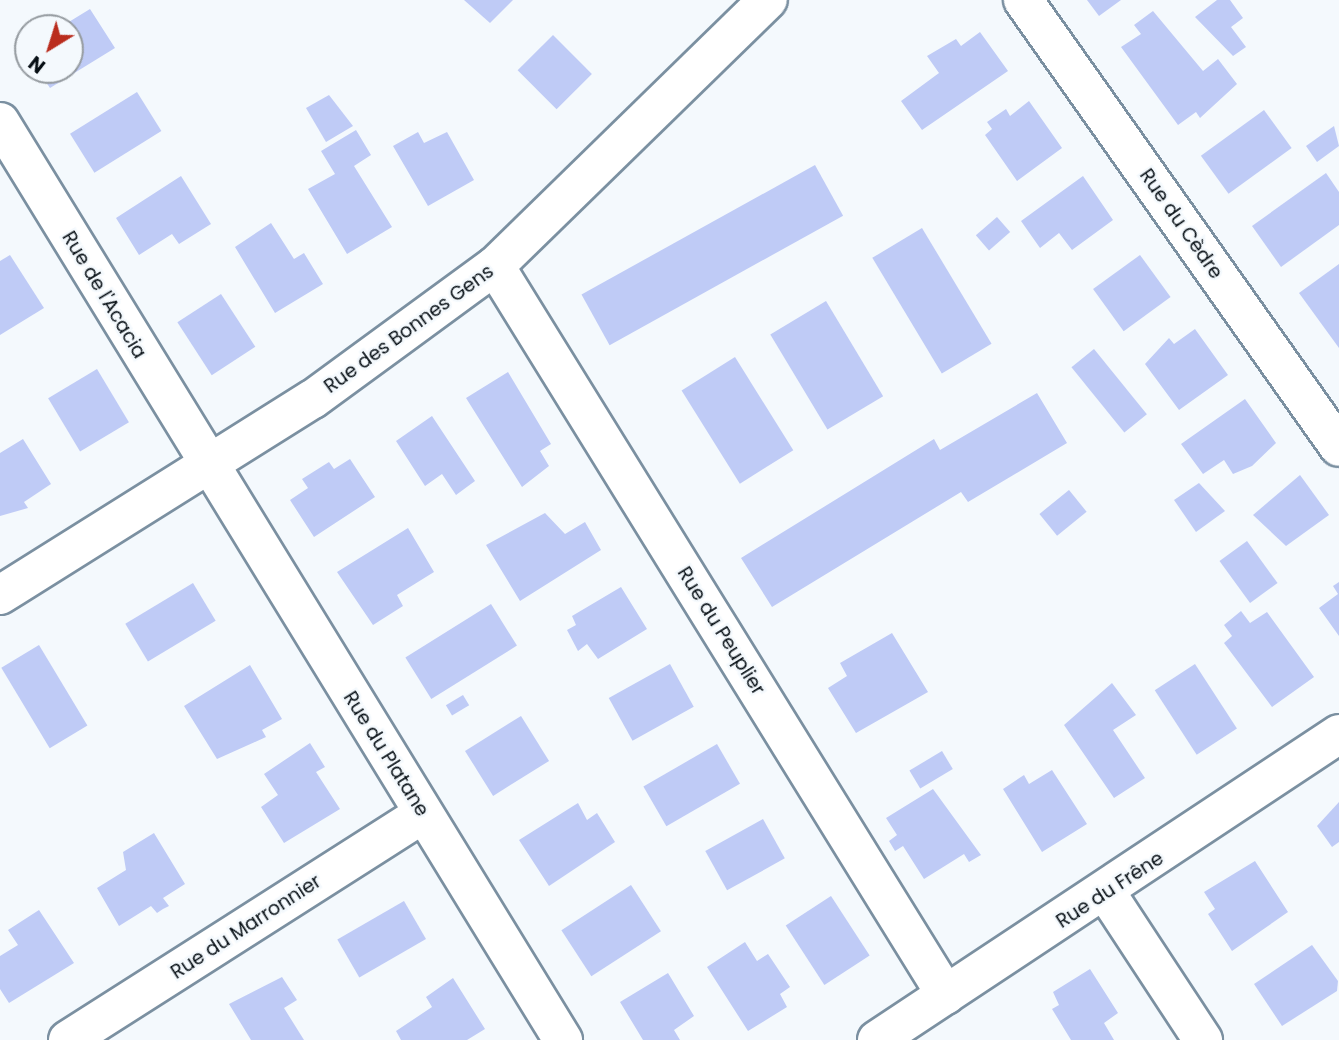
<!DOCTYPE html>
<html>
<head>
<meta charset="utf-8">
<style>
  body { margin:0 }
  #map { position:relative; width:1339px; height:1040px; overflow:hidden; background:#f4f9fd; font-family:Poppins,sans-serif }
  div>[style] { position:absolute }
  [style*='--x'] { left:calc(var(--x)*1px); top:calc(var(--y)*1px); width:calc(var(--w)*1px); rotate:calc(var(--a)*1deg) }
  .building>* { inset:0; background:#bfcbf6; transform-origin:0 0 }
  .roads { filter:drop-shadow(2px 0 #7b90a1) drop-shadow(-2px 0 #7b90a1) drop-shadow(0 2px #7b90a1) drop-shadow(0 -2px #7b90a1) }
  .minor>* { height:38px; margin:-19px; padding:0 19px; transform-origin:19px; border-radius:19px; background:#fff }
  span { translate:-50% -50%; white-space:nowrap; text-align:center; line-height:1.15; -webkit-text-stroke:5px #f4f9fd; paint-order:stroke }
  .street-label { font-size:19px; color:#070f15 }
  .north { position:absolute; left:14px; top:14px; width:70px; height:70px; box-sizing:border-box; background:#f4f9fd; border:2px solid #959ba0; border-radius:50%; rotate:218deg; font-size:19px; font-weight:700; line-height:28px; text-align:center; color:#070f15 }
  .north::after { content:''; display:block; margin:auto; width:24px; height:32px; background:#ba2d1e; clip-path:polygon(50% 0,100% 100%,50% 72%,0 100%) }
</style>
</head>
<body>
<div id="map">
  <div class="building">
    <div style="clip-path:polygon(464px 0,513px 0,490px 23px)"></div>
    <div style="clip-path:polygon(1087px 0,1121px 0,1099px 16px)"></div>
    <div style="clip-path:polygon(1217px 0,1230px 0,1243px 18px,1231px 27px,1246px 47px,1233px 56px,1195px 17px)"></div>
    <div style="clip-path:polygon(90px 9px,115px 48px,50px 88px,38px 70px,70px 70px,70px 28px,59px 28px)"></div>
    <div style="clip-path:polygon(1153px 11px,1203px 71px,1218px 59px,1237px 84px,1200px 118px,1196px 112px,1178px 125px,1121px 47px,1141px 34px,1134px 25px)"></div>
    <div style="clip-path:polygon(980px 32px,1008px 71px,922px 130px,901px 101px,939px 73px,927px 56px,956px 39px,961px 46px)"></div>
    <div style="left:553px;top:35px;width:55px;height:50px;rotate:45deg"></div>
    <div style="left:137px;top:92px;width:46px;height:79px;rotate:58deg"></div>
    <div style="clip-path:polygon(329px 95px,353px 126px,326px 142px,306px 108px)"></div>
    <div style="clip-path:polygon(1029px 101px,1062px 148px,1017px 181px,985px 135px,992px 129px,987px 122px,1006px 109px,1010px 116px)"></div>
    <div style="left:1264px;top:110px;width:47px;height:78px;rotate:54deg"></div>
    <div style="clip-path:polygon(1334px 126px,1339px 146px,1317px 162px,1306px 146px)"></div>
    <div style="clip-path:polygon(356px 130px,371px 155px,354px 166px,392px 227px,347px 254px,308px 189px,335px 174px,321px 151px)"></div>
    <div style="clip-path:polygon(418px 132px,424px 143px,447px 132px,474px 180px,428px 206px,393px 146px)"></div>
    <div style="left:815px;top:165px;width:58px;height:267px;rotate:61deg"></div>
    <div style="clip-path:polygon(1326px 173px,1339px 192px,1339px 225px,1281px 267px,1252px 226px)"></div>
    <div style="clip-path:polygon(181px 176px,211px 224px,179px 244px,172px 234px,139px 255px,116px 218px)"></div>
    <div style="clip-path:polygon(1083px 176px,1113px 220px,1072px 250px,1059px 233px,1040px 248px,1021px 221px)"></div>
    <div style="left:997px;top:217px;width:20px;height:28px;rotate:49deg"></div>
    <div style="clip-path:polygon(271px 223px,294px 259px,304px 253px,323px 284px,275px 313px,235px 247px)"></div>
    <div style="left:922px;top:228px;width:135px;height:58px;rotate:59deg"></div>
    <div style="clip-path:polygon(10px 255px,44px 308px,0 335px,0 261px)"></div>
    <div style="left:1140px;top:255px;width:52px;height:58px;rotate:54deg"></div>
    <div style="clip-path:polygon(1339px 264px,1339px 348px,1299px 293px)"></div>
    <div style="left:221px;top:294px;width:63px;height:52px;rotate:57deg"></div>
    <div style="left:826px;top:301px;width:111px;height:65px;rotate:59deg"></div>
    <div style="clip-path:polygon(1195px 329px,1228px 375px,1179px 410px,1145px 364px,1169px 338px,1174px 344px)"></div>
    <div style="left:1094px;top:349px;width:84px;height:29px;rotate:51deg"></div>
    <div style="left:735px;top:357px;width:110px;height:63px;rotate:58deg"></div>
    <div style="left:97px;top:369px;width:62px;height:57px;rotate:59deg"></div>
    <div style="clip-path:polygon(508px 372px,551px 444px,540px 451px,549px 466px,522px 487px,466px 398px)"></div>
    <div style="clip-path:polygon(1037px 393px,1067px 443px,968px 502px,961px 492px,772px 607px,741px 558px,934px 439px,940px 450px)"></div>
    <div style="clip-path:polygon(1245px 399px,1276px 443px,1252px 466px,1233px 474px,1224px 460px,1203px 474px,1181px 444px)"></div>
    <div style="clip-path:polygon(432px 416px,475px 481px,456px 495px,442px 474px,425px 486px,396px 441px)"></div>
    <div style="clip-path:polygon(23px 439px,51px 484px,24px 502px,28px 508px,0 516px,0 453px)"></div>
    <div style="clip-path:polygon(350px 459px,375px 497px,314px 537px,290px 500px,308px 488px,302px 479px,329px 462px,334px 469px)"></div>
    <div style="clip-path:polygon(1300px 475px,1329px 515px,1286px 546px,1253px 515px)"></div>
    <div style="clip-path:polygon(1199px 483px,1225px 511px,1196px 532px,1174px 500px)"></div>
    <div style="left:1069px;top:490px;width:28px;height:38px;rotate:51deg"></div>
    <div style="clip-path:polygon(545px 513px,565px 534px,585px 522px,601px 550px,520px 601px,486px 545px)"></div>
    <div style="clip-path:polygon(408px 528px,434px 572px,397px 595px,403px 606px,373px 625px,337px 572px)"></div>
    <div style="left:1247px;top:541px;width:52px;height:34px;rotate:54deg"></div>
    <div style="clip-path:polygon(1339px 582px,1339px 636px,1319px 608px,1338px 594px,1333px 586px)"></div>
    <div style="left:193px;top:583px;width:44px;height:79px;rotate:59deg"></div>
    <div style="clip-path:polygon(621px 587px,647px 629px,598px 659px,587px 644px,578px 651px,567px 630px,576px 625px,572px 616px)"></div>
    <div style="left:491px;top:604px;width:49px;height:101px;rotate:58deg"></div>
    <div style="clip-path:polygon(1241px 611px,1250px 623px,1267px 612px,1314px 677px,1272px 707px,1224px 643px,1232px 636px,1224px 625px)"></div>
    <div style="clip-path:polygon(892px 633px,928px 692px,856px 733px,828px 688px,847px 676px,840px 663px)"></div>
    <div style="left:39px;top:645px;width:94px;height:44px;rotate:59deg"></div>
    <div style="left:670px;top:664px;width:49px;height:70px;rotate:61deg"></div>
    <div style="left:1195px;top:664px;width:77px;height:48px;rotate:57deg"></div>
    <div style="clip-path:polygon(250px 665px,282px 719px,262px 730px,266px 737px,217px 759px,184px 706px)"></div>
    <div style="clip-path:polygon(1112px 683px,1136px 715px,1113px 730px,1145px 778px,1114px 798px,1064px 725px)"></div>
    <div style="left:463px;top:695px;width:12px;height:20px;rotate:59deg"></div>
    <div style="left:521px;top:716px;width:53px;height:66px;rotate:58deg"></div>
    <div style="clip-path:polygon(310px 743px,325px 767px,316px 772px,340px 809px,284px 843px,261px 807px,278px 795px,264px 774px)"></div>
    <div style="left:717px;top:744px;width:46px;height:85px;rotate:60deg"></div>
    <div style="left:942px;top:751px;width:21px;height:38px;rotate:59deg"></div>
    <div style="clip-path:polygon(1052px 770px,1087px 824px,1042px 852px,1003px 789px,1024px 775px,1029px 784px)"></div>
    <div style="clip-path:polygon(933px 789px,981px 855px,969px 862px,964px 854px,924px 879px,903px 846px,895px 851px,889px 841px,897px 835px,886px 818px)"></div>
    <div style="clip-path:polygon(1339px 802px,1339px 842px,1332px 847px,1317px 826px)"></div>
    <div style="clip-path:polygon(578px 803px,587px 820px,597px 813px,615px 842px,549px 886px,519px 840px)"></div>
    <div style="left:763px;top:819px;width:45px;height:66px;rotate:61deg"></div>
    <div style="clip-path:polygon(154px 833px,185px 884px,163px 898px,169px 906px,163px 909px,157px 913px,151px 906px,119px 926px,97px 888px,126px 870px,123px 852px)"></div>
    <div style="clip-path:polygon(1255px 861px,1288px 912px,1232px 951px,1208px 914px,1215px 909px,1204px 892px)"></div>
    <div style="left:631px;top:885px;width:55px;height:83px;rotate:57deg"></div>
    <div style="left:831px;top:896px;width:71px;height:54px;rotate:57deg"></div>
    <div style="left:404px;top:901px;width:44px;height:77px;rotate:60deg"></div>
    <div style="clip-path:polygon(39px 910px,74px 963px,9px 1003px,0 989px,0 956px,18px 945px,8px 930px)"></div>
    <div style="clip-path:polygon(745px 942px,757px 961px,768px 954px,790px 987px,780px 994px,787px 1007px,748px 1031px,707px 967px)"></div>
    <div style="clip-path:polygon(1312px 945px,1338px 981px,1337px 991px,1282px 1026px,1254px 984px)"></div>
    <div style="clip-path:polygon(1090px 969px,1118px 1013px,1104px 1023px,1114px 1040px,1071px 1040px,1052px 1009px,1059px 1005px,1053px 992px)"></div>
    <div style="clip-path:polygon(668px 973px,694px 1016px,674px 1030px,680px 1040px,643px 1040px,620px 1002px)"></div>
    <div style="clip-path:polygon(282px 977px,297px 1000px,284px 1008px,304px 1040px,251px 1040px,229px 1004px)"></div>
    <div style="clip-path:polygon(453px 978px,485px 1029px,467px 1040px,401px 1040px,396px 1031px,432px 1007px,426px 997px)"></div>
  </div>
  <div class="roads">
    <div class="minor">
      <div style="--x:1023;--y:0;--w:547;--a:54.74"></div>
      <div style="--x:0;--y:122;--w:1077;--a:58.48"></div>
      <div style="--x:495;--y:266;--w:857;--a:58.26"></div>
      <div style="--x:0;--y:595;--w:369;--a:-32.1"></div>
      <div style="--x:313;--y:399;--w:225;--a:-36.2"></div>
      <div style="--x:495;--y:266;--w:381;--a:-44.3"></div>
      <div style="--x:1107;--y:894;--w:175;--a:56.7"></div>
      <div style="--x:68;--y:1040;--w:421;--a:-32.5"></div>
      <div style="--x:877;--y:1040;--w:554;--a:-33.52"></div>
    </div>
  </div>
  <div class="street-label">
    <span style="left:1181px;top:224px;rotate:55deg">Rue du Cèdre</span>
    <span style="left:104px;top:295px;rotate:59deg">Rue de l'Acacia</span>
    <span style="left:409px;top:329px;rotate:-36deg">Rue des Bonnes Gens</span>
    <span style="left:721px;top:631px;rotate:58deg">Rue du Peuplier</span>
    <span style="left:386px;top:754px;rotate:58deg">Rue du Platane</span>
    <span style="left:1110px;top:890px;rotate:-33deg">Rue du Frêne</span>
    <span style="left:246px;top:927px;rotate:-33deg">Rue du Marronnier</span>
  </div>
  <div class="north">N</div>
</div>
</body>
</html>
